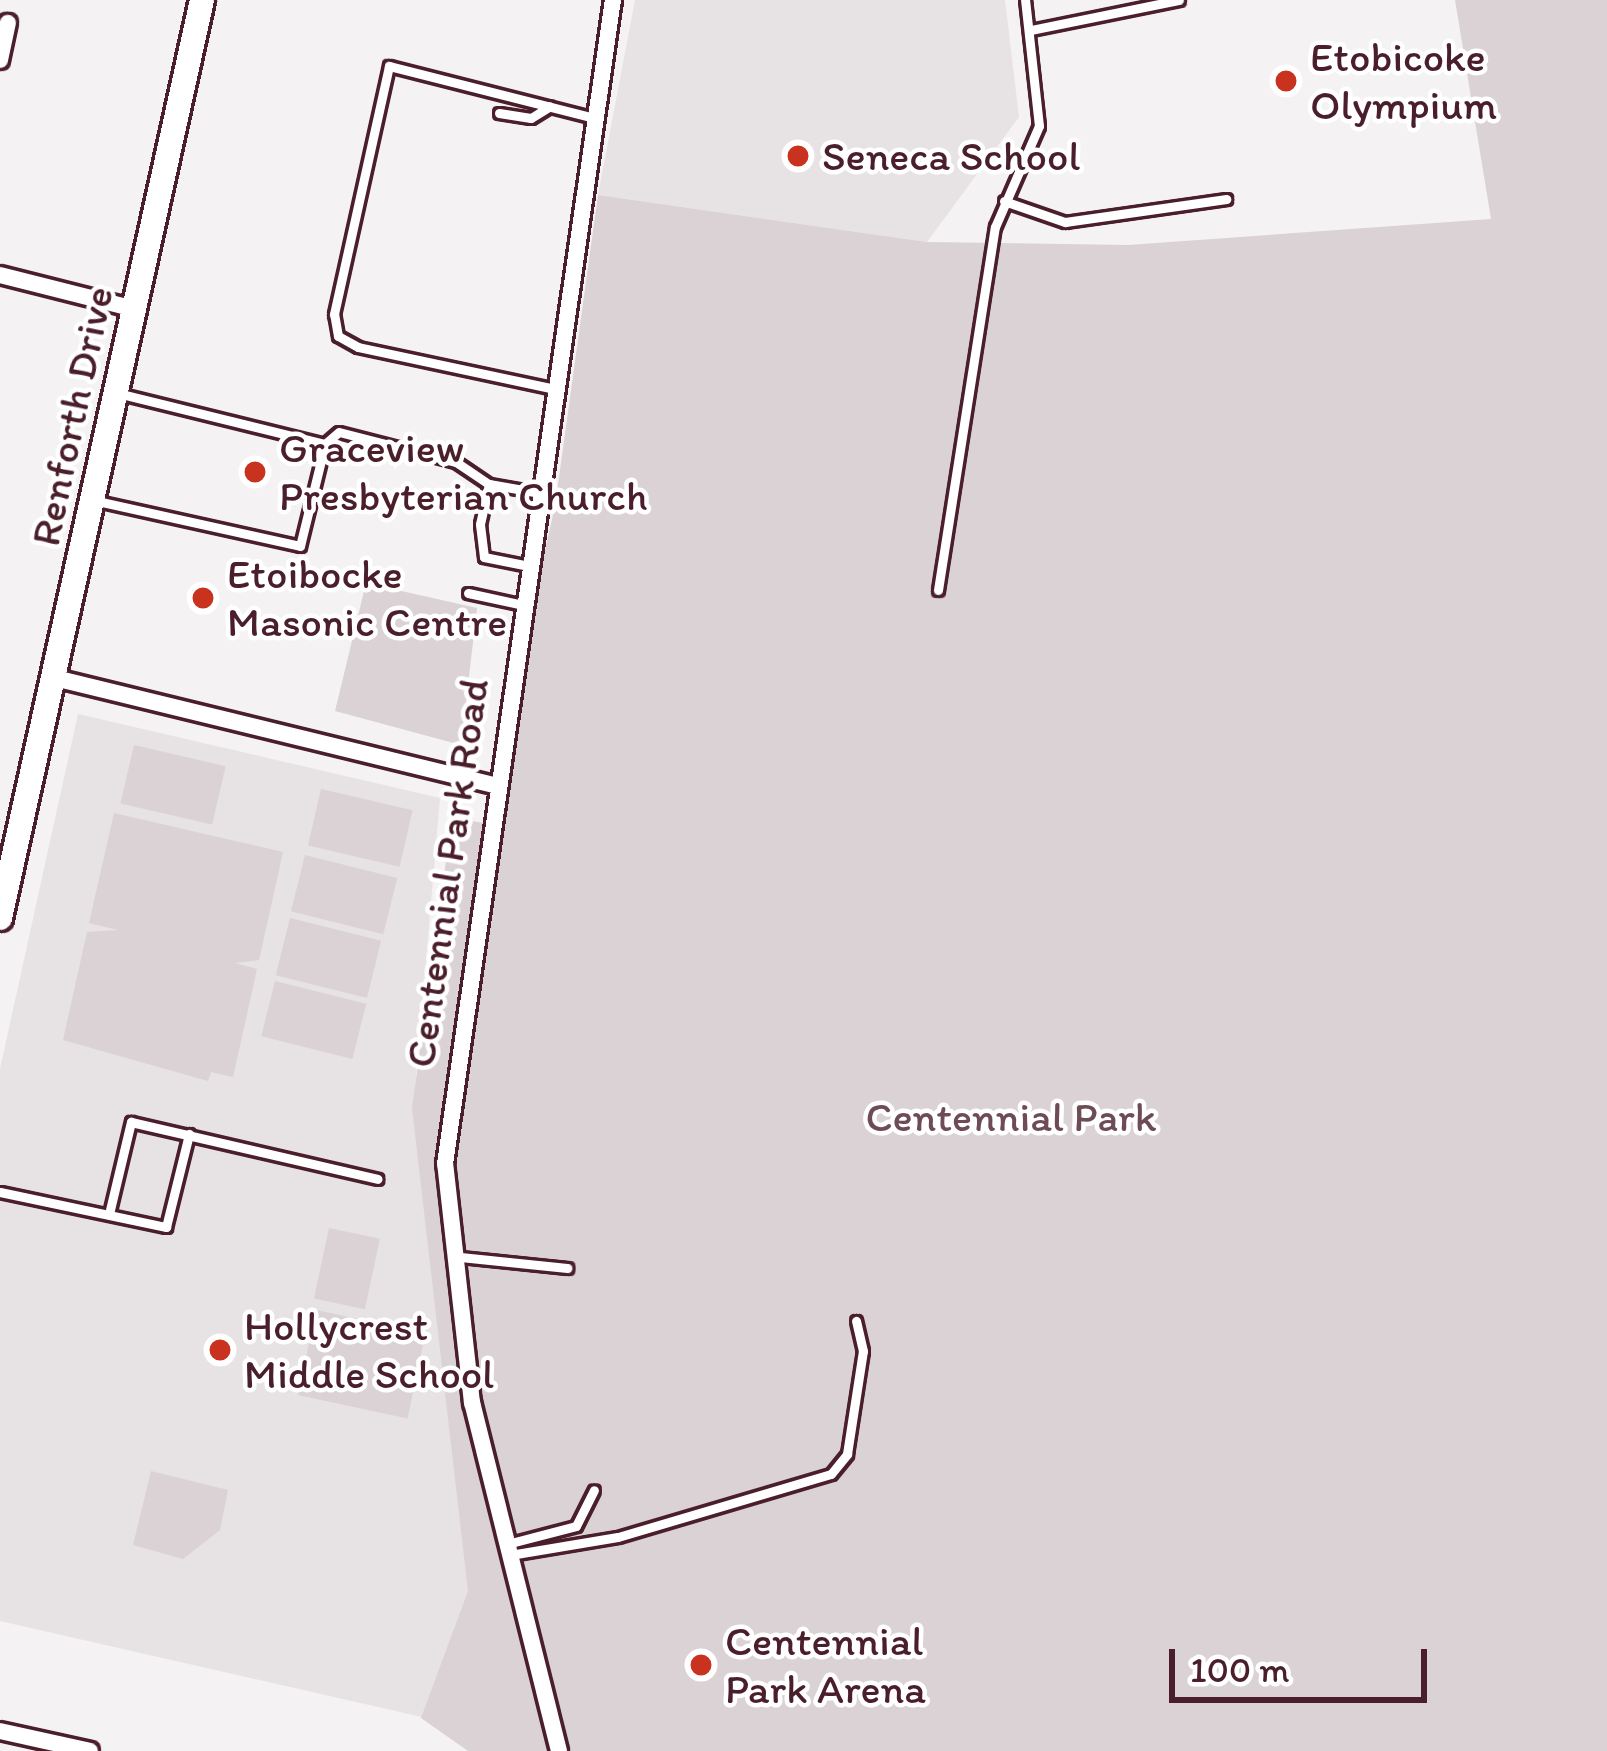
<!DOCTYPE html>
<html>
<head>
<meta charset="utf-8">
<style>
  body { margin:0 }
  #map { position:relative; width:1607px; height:1751px; overflow:hidden; background:#f4f2f2; font-family:Itim,sans-serif }
  div>[style] { position:absolute }
  [style*='--x'] { left:calc(var(--x)*1px); top:calc(var(--y)*1px); width:calc(var(--w)*1px); rotate:calc(var(--a)*1deg) }
  .built>* { inset:0; background:#e7e2e3 }
  .green>* { inset:0; background:#dbd2d5; transform-origin:0 0 }
  .roads { filter:drop-shadow(3px 0 #4a1f2b) drop-shadow(-3px 0 #4a1f2b) drop-shadow(0 3px #4a1f2b) drop-shadow(0 -3px #4a1f2b) }
  .service>* { height:9px; margin:-4.5px; padding:0 4.5px; transform-origin:4.5px; border-radius:4.5px; background:#fff }
  .minor>* { height:16px; margin:-8px; padding:0 8px; transform-origin:8px; border-radius:8px; background:#fff }
  .secondary>* { height:24px; margin:-12px; padding:0 12px; transform-origin:12px; border-radius:12px; background:#fff }
  .dots>* { width:33px; height:33px; translate:-50% -50%; box-sizing:border-box; border:6px solid #fff; border-radius:50% }
  span { translate:-50% -50%; white-space:nowrap; text-align:center; line-height:1.15; -webkit-text-stroke:9px #fff; paint-order:stroke }
  .poi-label { font-size:42px; color:#4a1f2b }
  .left { translate:0 -50%; text-align:left }
  .street-label { font-size:42px; color:#4a1f2b }
  .park-label { font-size:42px; color:#6e4c56 }
  .scale { position:absolute; left:1169px; top:1649px; width:258px; height:54px; box-sizing:border-box; border:6px solid #4a1f2b; border-top:0; padding-left:15px; font-size:36px; line-height:42px; white-space:nowrap; color:#4a1f2b; -webkit-text-stroke:9px #fff; paint-order:stroke }
</style>
</head>
<body>
<div id="map">
  <div class="built">
    <div style="clip-path:polygon(635px 0,1005px 0,1019px 117px,927px 242px,598px 195px)"></div>
    <div style="clip-path:polygon(78px 714px,440px 798px,413px 1111px,469px 1589px,422px 1717px,0 1621px,0 1069px)"></div>
  </div>
  <div class="green">
    <div style="clip-path:polygon(1455px 0,1607px 0,1607px 1751px,468px 1751px,421px 1718px,468px 1591px,412px 1108px,452px 817px,483px 823px,555px 506px,598px 195px,927px 242px,1128px 245px,1491px 219px)"></div>
    <div style="clip-path:polygon(366px 583px,477px 608px,461px 745px,335px 711px)"></div>
    <div style="left:134px;top:745px;width:94px;height:60px;rotate:13deg"></div>
    <div style="left:321px;top:789px;width:94px;height:58px;rotate:13deg"></div>
    <div style="clip-path:polygon(114px 813px,283px 852px,259px 960px,235px 963px,257px 969px,233px 1077px,211px 1072px,208px 1081px,63px 1040px,87px 932px,118px 930px,89px 923px)"></div>
    <div style="left:305px;top:855px;width:95px;height:58px;rotate:14deg"></div>
    <div style="left:290px;top:918px;width:94px;height:59px;rotate:14deg"></div>
    <div style="left:275px;top:981px;width:94px;height:57px;rotate:14deg"></div>
    <div style="left:329px;top:1228px;width:52px;height:72px;rotate:12deg"></div>
    <div style="left:316px;top:1310px;width:112px;height:87px;rotate:12deg"></div>
    <div style="clip-path:polygon(151px 1471px,228px 1490px,220px 1530px,183px 1559px,133px 1545px)"></div>
  </div>
  <div class="roads">
    <div class="service">
      <div style="--x:1031;--y:30;--w:151;--a:-11.5"></div>
      <div style="--x:499;--y:113;--w:32;--a:9"></div>
      <div style="--x:531;--y:118;--w:22;--a:-32"></div>
      <div style="--x:1004;--y:201;--w:65;--a:19"></div>
      <div style="--x:1065;--y:222;--w:163;--a:-8.1"></div>
      <div style="--x:555;--y:389;--w:201;--a:-168"></div>
      <div style="--x:358;--y:347;--w:23;--a:-151"></div>
      <div style="--x:338;--y:336;--w:22;--a:-100"></div>
      <div style="--x:334;--y:314;--w:254;--a:-77.5"></div>
      <div style="--x:389;--y:66;--w:212;--a:14.2"></div>
      <div style="--x:121;--y:394;--w:210;--a:13.8"></div>
      <div style="--x:93;--y:500;--w:212;--a:12.5"></div>
      <div style="--x:300;--y:546;--w:105;--a:-76.2"></div>
      <div style="--x:325;--y:444;--w:18;--a:-41"></div>
      <div style="--x:339;--y:432;--w:121;--a:14.4"></div>
      <div style="--x:456;--y:462;--w:40;--a:34"></div>
      <div style="--x:529;--y:566;--w:46;--a:-168.7"></div>
      <div style="--x:484;--y:557;--w:33;--a:-97"></div>
      <div style="--x:480;--y:524;--w:41;--a:-77.3"></div>
      <div style="--x:489;--y:484;--w:52;--a:10"></div>
      <div style="--x:938;--y:590;--w:367;--a:-81.1"></div>
      <div style="--x:995;--y:227;--w:110;--a:-66.5"></div>
      <div style="--x:1039;--y:126;--w:127;--a:-96.3"></div>
      <div style="--x:468;--y:593;--w:56;--a:12.3"></div>
      <div style="--x:0;--y:1192;--w:170;--a:11.9"></div>
      <div style="--x:166;--y:1227;--w:96;--a:-76.1"></div>
      <div style="--x:109;--y:1214;--w:95;--a:-76.6"></div>
      <div style="--x:131;--y:1122;--w:253;--a:13"></div>
      <div style="--x:460;--y:1257;--w:108;--a:5.9"></div>
      <div style="--x:507;--y:1544;--w:71;--a:-14.6"></div>
      <div style="--x:576;--y:1526;--w:40;--a:-63.4"></div>
      <div style="--x:510;--y:1555;--w:109;--a:-9.5"></div>
      <div style="--x:618;--y:1537;--w:222;--a:-16.5"></div>
      <div style="--x:831;--y:1474;--w:26;--a:-51"></div>
      <div style="--x:847;--y:1454;--w:104;--a:-81.2"></div>
      <div style="--x:863;--y:1351;--w:31;--a:-103"></div>
    </div>
    <div class="minor">
      <div style="--x:0;--y:60;--w:38;--a:-78"></div>
      <div style="--x:0;--y:275;--w:138;--a:14.2"></div>
      <div style="--x:55;--y:678;--w:453;--a:13.7"></div>
      <div style="--x:0;--y:1731;--w:92;--a:12.5"></div>
      <div style="--x:559;--y:1751;--w:359;--a:-104"></div>
      <div style="--x:472;--y:1403;--w:241;--a:-96.4"></div>
      <div style="--x:445;--y:1164;--w:1176;--a:-81.79"></div>
    </div>
    <div class="secondary">
      <div style="--x:0;--y:918;--w:940;--a:-77.59"></div>
    </div>
  </div>
  <div class="dots">
    <div style="left:1286px;top:81px;background:#c8321e"></div>
    <div style="left:798px;top:156px;background:#c8321e"></div>
    <div style="left:255px;top:472px;background:#c8321e"></div>
    <div style="left:203px;top:598px;background:#c8321e"></div>
    <div style="left:220px;top:1350px;background:#c8321e"></div>
    <div style="left:701px;top:1665px;background:#c8321e"></div>
  </div>
  <div class="poi-label">
    <span class="left" style="left:1310px;top:81px">Etobicoke<br>Olympium</span>
    <span class="left" style="left:822px;top:156px">Seneca School</span>
    <span class="left" style="left:279px;top:472px">Graceview<br>Presbyterian Church</span>
    <span class="left" style="left:227px;top:598px">Etoibocke<br>Masonic Centre</span>
    <span class="left" style="left:244px;top:1350px">Hollycrest<br>Middle School</span>
    <span class="left" style="left:725px;top:1665px">Centennial<br>Park Arena</span>
  </div>
  <div class="street-label">
    <span style="left:72px;top:416px;rotate:-78deg">Renforth Drive</span>
    <span style="left:447px;top:873px;rotate:-82deg">Centennial Park Road</span>
  </div>
  <div class="park-label">
    <span style="left:1011px;top:1117px">Centennial Park</span>
  </div>
  <div class="scale">100 m</div>
</div>
</body>
</html>
